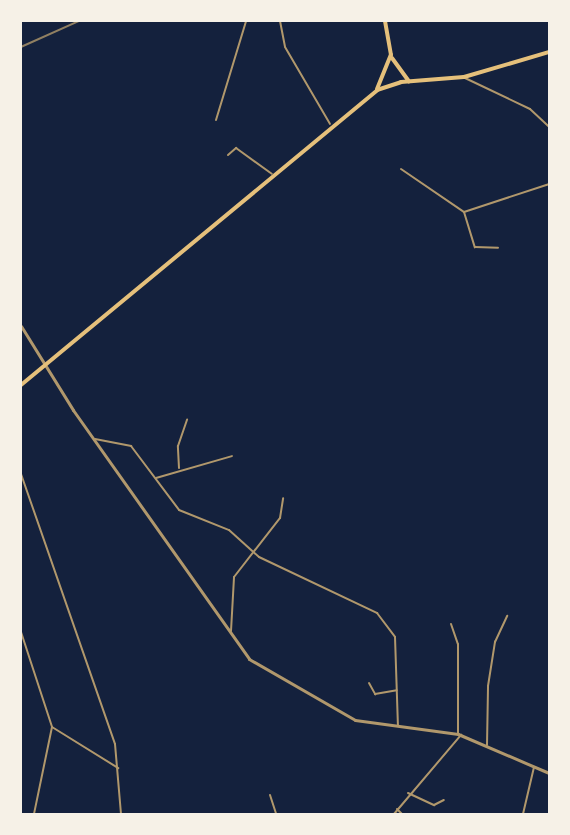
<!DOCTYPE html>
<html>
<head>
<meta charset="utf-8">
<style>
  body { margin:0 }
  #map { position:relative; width:570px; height:835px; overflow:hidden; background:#14213d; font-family:"Space Grotesk",sans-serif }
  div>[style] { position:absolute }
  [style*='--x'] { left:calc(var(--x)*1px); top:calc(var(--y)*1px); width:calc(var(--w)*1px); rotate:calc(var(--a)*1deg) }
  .minor>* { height:2px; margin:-1px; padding:0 1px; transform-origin:1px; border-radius:1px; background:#b1986c }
  .tertiary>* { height:3px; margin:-1.5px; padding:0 1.5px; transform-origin:1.5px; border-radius:1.5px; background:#b1986c }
  .secondary>* { height:4px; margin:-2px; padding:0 2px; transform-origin:2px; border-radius:2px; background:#e5c07b }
  .primary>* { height:4px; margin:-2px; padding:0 2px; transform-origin:2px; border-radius:2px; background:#e5c07b }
  .rail>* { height:1.5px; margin:-0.75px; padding:0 0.75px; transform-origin:0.75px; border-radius:0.75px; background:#918062 }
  span { translate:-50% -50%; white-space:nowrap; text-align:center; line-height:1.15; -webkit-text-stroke:6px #f6f1e7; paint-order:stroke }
  .frame { position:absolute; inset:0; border:22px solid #f6f1e7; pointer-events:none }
</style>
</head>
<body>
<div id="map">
  <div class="minor">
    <div style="--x:280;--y:21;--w:26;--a:79"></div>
    <div style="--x:285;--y:47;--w:89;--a:59.7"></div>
    <div style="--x:465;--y:78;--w:72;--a:25.5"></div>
    <div style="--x:530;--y:109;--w:26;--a:43"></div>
    <div style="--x:216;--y:120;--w:103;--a:-73.1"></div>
    <div style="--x:228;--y:155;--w:11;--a:-41"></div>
    <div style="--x:236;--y:148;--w:44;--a:35.8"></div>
    <div style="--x:401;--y:169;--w:76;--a:34.3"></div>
    <div style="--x:464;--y:212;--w:89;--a:-18.2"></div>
    <div style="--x:464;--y:212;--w:37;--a:73"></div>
    <div style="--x:475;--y:247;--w:23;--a:2"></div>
    <div style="--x:95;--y:439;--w:37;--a:11"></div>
    <div style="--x:131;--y:446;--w:80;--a:53.1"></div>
    <div style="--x:179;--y:510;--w:54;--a:21.8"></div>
    <div style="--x:229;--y:530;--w:40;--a:42"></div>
    <div style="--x:259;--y:557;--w:131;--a:25.4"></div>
    <div style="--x:377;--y:613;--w:30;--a:53"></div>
    <div style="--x:395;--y:637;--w:89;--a:88.1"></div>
    <div style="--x:179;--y:468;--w:22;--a:-93"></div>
    <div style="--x:178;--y:446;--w:28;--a:-71"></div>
    <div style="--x:21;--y:474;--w:286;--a:70.8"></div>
    <div style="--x:115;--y:744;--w:70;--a:85.1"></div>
    <div style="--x:156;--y:478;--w:79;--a:-16.1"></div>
    <div style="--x:451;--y:624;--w:21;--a:71"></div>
    <div style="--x:458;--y:644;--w:89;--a:90"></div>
    <div style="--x:231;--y:631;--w:54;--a:-86.8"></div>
    <div style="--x:234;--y:577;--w:75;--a:-52.1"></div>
    <div style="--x:280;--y:518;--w:20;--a:-81"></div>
    <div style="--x:21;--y:632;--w:100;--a:71.9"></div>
    <div style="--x:52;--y:727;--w:89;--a:101.7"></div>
    <div style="--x:369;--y:683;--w:13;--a:61"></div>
    <div style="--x:375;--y:694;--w:22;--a:-10"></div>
    <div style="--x:52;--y:727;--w:78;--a:31.8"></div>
    <div style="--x:487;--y:745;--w:59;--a:-89"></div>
    <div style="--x:488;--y:686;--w:45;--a:-81"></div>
    <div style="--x:495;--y:642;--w:29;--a:-65"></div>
    <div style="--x:408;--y:793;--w:29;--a:25"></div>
    <div style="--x:434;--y:805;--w:11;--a:-27"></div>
    <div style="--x:270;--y:795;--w:20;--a:72"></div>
    <div style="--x:397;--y:809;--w:7;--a:45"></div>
    <div style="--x:394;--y:814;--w:104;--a:-49.7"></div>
    <div style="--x:523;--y:814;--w:48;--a:-76.8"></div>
  </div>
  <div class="tertiary">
    <div style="--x:21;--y:326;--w:99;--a:58.2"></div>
    <div style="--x:73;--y:410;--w:305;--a:54.7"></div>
    <div style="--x:249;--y:659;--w:122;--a:29.9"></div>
    <div style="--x:355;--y:720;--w:104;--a:7.7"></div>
    <div style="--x:458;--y:734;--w:99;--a:23.2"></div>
  </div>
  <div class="secondary">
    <div style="--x:392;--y:58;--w:29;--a:54"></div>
    <div style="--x:377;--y:89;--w:37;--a:-68"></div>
    <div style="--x:391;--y:55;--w:35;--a:-100"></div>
    <div style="--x:377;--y:90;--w:25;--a:-18"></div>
    <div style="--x:401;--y:82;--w:63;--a:-4.5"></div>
    <div style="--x:464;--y:77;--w:89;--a:-16.4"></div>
  </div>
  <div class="primary">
    <div style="--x:21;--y:385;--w:462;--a:-39.6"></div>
  </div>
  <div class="rail">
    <div style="--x:21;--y:47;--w:64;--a:-24.1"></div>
  </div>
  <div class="frame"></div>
</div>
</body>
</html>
